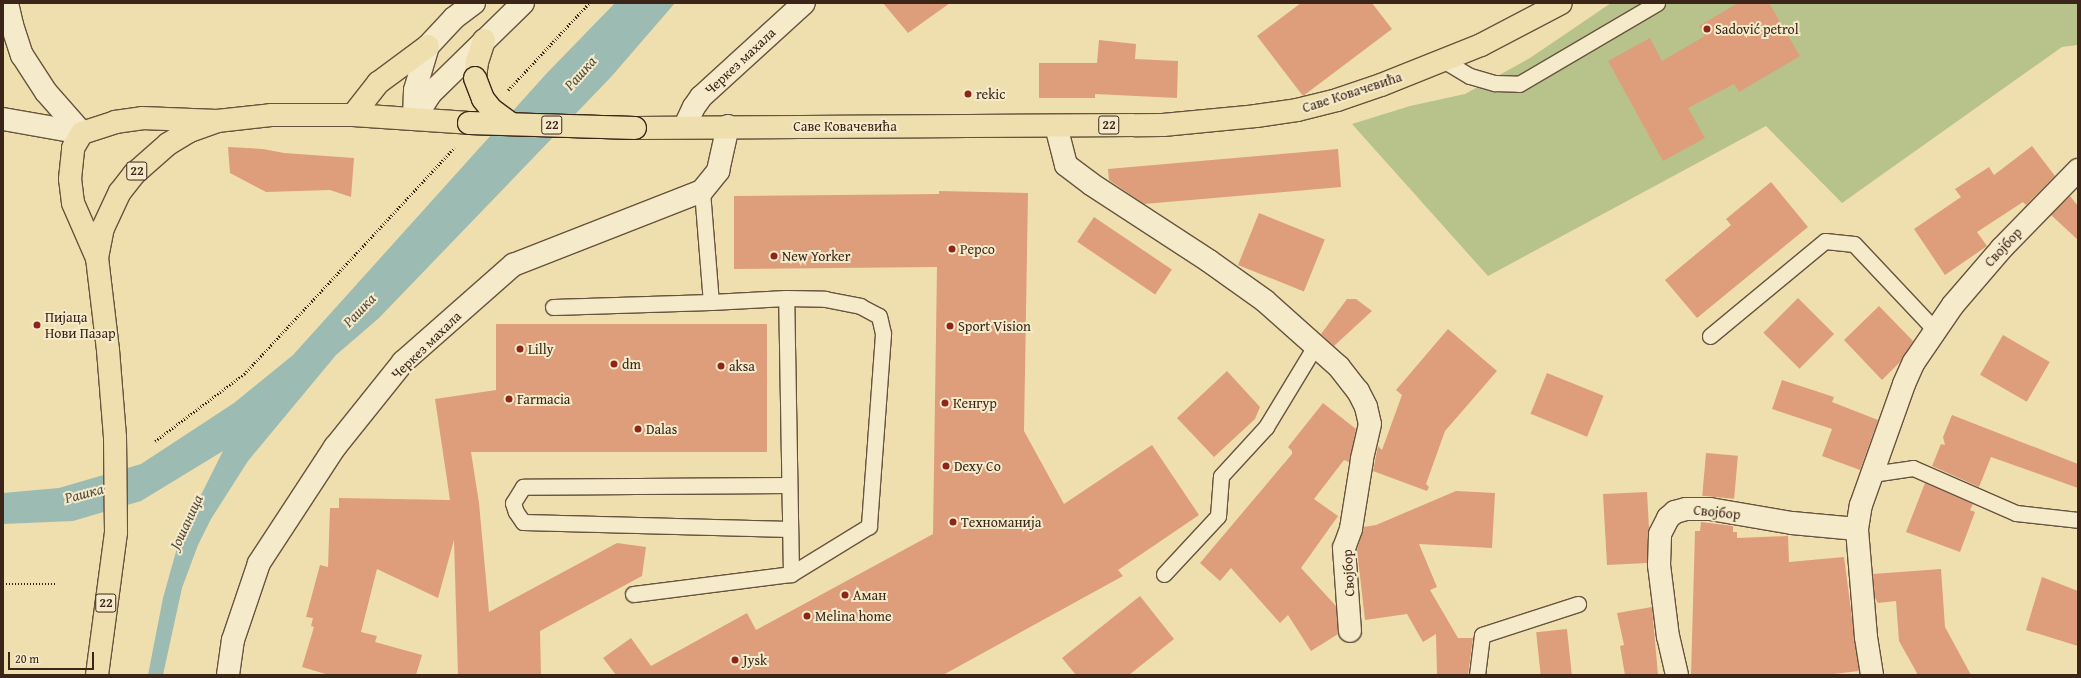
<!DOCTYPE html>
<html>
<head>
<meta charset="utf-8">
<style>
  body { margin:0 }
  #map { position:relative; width:2081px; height:678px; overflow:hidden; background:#efdfae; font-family:"Gentium Book Plus",serif }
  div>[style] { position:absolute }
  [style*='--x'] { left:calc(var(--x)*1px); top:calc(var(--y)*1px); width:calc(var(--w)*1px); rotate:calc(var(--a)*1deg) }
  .green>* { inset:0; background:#b8c28b }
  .water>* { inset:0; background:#9cbbb2 }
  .building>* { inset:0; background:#de9e7b; transform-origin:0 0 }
  .path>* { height:2.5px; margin-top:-1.25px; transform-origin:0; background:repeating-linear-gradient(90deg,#3a2518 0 1px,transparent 0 3px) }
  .roads { filter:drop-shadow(1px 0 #67543e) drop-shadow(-1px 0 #67543e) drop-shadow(0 1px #67543e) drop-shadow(0 -1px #67543e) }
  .lane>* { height:15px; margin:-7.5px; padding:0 7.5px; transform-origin:7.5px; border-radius:7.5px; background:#f5eaca }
  .street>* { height:22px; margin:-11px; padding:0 11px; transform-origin:11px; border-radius:11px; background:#f5eaca }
  .secondary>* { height:22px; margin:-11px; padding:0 11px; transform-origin:11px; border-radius:11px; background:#f5eaca }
  .primary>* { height:22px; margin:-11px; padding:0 11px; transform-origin:11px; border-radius:11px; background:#efdfae }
  .bridges { filter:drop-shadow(1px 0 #3a2518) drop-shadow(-1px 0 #3a2518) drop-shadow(0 1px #3a2518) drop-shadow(0 -1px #3a2518) }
  .primary-bridge>* { height:22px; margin:-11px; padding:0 11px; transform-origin:11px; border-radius:11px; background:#efdfae }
  .dots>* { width:11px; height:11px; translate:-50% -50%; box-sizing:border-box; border:2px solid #f5eaca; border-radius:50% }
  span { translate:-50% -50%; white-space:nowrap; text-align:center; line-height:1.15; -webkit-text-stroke:4px #f5eaca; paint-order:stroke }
  .shield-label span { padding:1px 3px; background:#f5eaca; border:1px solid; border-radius:3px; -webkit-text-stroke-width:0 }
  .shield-label { font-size:13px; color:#3a2518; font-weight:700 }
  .poi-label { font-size:14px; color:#3a2518 }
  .left { translate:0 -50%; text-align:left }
  .street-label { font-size:14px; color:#3a2518 }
  .water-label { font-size:15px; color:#524a3e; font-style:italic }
  .frame { position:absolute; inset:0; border:4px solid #3a2518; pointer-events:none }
  .scale { position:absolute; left:8px; top:652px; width:86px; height:18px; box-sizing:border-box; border:2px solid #3a2518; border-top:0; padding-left:5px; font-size:12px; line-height:14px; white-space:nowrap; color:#3a2518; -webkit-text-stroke:3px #f5eaca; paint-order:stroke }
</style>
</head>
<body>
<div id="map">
  <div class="green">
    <div style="clip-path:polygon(1611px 3px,2078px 3px,2078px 45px,2062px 47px,1842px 203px,1766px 126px,1488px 276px,1352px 124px,1410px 106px,1465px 94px,1530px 58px)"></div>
  </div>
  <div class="water">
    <div style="clip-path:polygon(615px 3px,675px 3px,611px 77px,379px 318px,336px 355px,248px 461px,211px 519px,198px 545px,182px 588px,163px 675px,148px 675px,163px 598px,177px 548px,188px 521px,223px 451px,141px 501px,73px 521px,3px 524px,3px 493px,59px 488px,141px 464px,234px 403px,293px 355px,547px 73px)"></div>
  </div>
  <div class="building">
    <div style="clip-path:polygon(883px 3px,950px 3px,908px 33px)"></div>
    <div style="clip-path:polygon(1301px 3px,1372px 3px,1392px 29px,1303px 96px,1257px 36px)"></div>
    <div style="clip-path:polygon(1738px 3px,1769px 3px,1800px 56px,1739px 92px,1734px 84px,1688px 108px,1705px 138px,1663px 161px,1608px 61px,1650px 38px,1662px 61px,1705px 36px,1699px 26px)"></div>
    <div style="clip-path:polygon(1099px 40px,1136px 44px,1135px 59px,1178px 61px,1177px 98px,1095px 94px,1095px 98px,1039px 98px,1039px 63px,1097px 63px)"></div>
    <div style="clip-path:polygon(2032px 146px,2055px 176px,2026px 205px,2023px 202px,1977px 232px,1987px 246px,1945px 275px,1914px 229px,1961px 197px,1955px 189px,1989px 167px,1994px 175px)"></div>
    <div style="clip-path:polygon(228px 147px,263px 149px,284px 153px,354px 158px,351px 197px,330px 190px,266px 192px,230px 173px)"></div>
    <div style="clip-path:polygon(1338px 149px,1341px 187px,1144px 204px,1109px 180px,1108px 169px)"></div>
    <div style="clip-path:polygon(1771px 182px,1808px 227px,1697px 318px,1665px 280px,1731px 225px,1726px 219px)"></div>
    <div style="clip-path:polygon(939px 191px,1028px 193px,1024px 431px,1064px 504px,1152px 445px,1199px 515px,1118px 570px,1123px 576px,943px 675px,616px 675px,603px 658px,631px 638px,651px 666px,747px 613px,756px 630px,933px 534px,937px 267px,734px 269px,734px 196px,939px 194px)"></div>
    <div style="clip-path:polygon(2070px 196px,2078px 206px,2078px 240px,2051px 215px)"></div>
    <div style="left:1259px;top:213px;width:71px;height:56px;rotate:22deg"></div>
    <div style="left:1094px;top:217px;width:94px;height:30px;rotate:34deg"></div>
    <div style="left:1798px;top:298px;width:51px;height:49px;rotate:45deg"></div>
    <div style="clip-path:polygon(1347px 299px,1356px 299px,1372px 311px,1334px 346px,1321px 334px)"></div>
    <div style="clip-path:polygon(1879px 306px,1913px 341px,1900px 362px,1882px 380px,1844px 340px)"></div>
    <div style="clip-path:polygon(496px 324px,767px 324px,767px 452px,471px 452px,479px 503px,489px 612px,617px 543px,646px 547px,642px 576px,540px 631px,541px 675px,458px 675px,454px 540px,438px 598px,377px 569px,361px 632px,377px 636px,375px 642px,422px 655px,416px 675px,329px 675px,302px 667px,314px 627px,311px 626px,313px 618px,306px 617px,320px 565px,328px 567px,330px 508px,339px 508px,339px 498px,450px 500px,435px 399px,496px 390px)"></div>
    <div style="clip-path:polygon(1448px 329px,1497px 371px,1445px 431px,1426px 484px,1429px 487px,1427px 491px,1373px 471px,1378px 446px,1382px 450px,1402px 395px,1396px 390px)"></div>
    <div style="left:2003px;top:335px;width:54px;height:46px;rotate:30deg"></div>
    <div style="clip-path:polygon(1227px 371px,1260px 407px,1255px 419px,1214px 457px,1177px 418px)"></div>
    <div style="left:1547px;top:373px;width:61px;height:44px;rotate:22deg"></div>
    <div style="clip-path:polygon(1782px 380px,1834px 397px,1832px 402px,1878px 420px,1860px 470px,1822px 456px,1832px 429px,1772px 409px)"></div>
    <div style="clip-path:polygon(1323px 403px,1356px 429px,1349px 462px,1344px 460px,1314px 499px,1338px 516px,1301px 568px,1336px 606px,1338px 634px,1311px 651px,1288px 615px,1280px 623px,1231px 568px,1220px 581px,1200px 563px,1292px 454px,1292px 451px,1288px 447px)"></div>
    <div style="clip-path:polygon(1952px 415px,2078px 464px,2078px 488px,1991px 457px,1979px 487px,1932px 466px,1941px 444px,1945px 445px,1943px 437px)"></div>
    <div style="left:1706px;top:453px;width:32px;height:43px;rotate:5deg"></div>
    <div style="clip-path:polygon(1925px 483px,1973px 504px,1970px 510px,1975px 512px,1960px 552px,1906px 532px)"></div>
    <div style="clip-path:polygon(1456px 491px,1495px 493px,1492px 548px,1419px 544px,1437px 587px,1430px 590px,1458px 638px,1473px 638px,1468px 675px,1442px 675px,1437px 674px,1436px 634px,1423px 642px,1407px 614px,1365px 620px,1357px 550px,1364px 527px,1376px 525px)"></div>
    <div style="clip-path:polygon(1647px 492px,1649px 528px,1647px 563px,1607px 565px,1603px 494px)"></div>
    <div style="clip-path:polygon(1701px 522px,1733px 526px,1733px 532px,1737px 532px,1737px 538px,1788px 536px,1789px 562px,1844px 557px,1859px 671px,1825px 675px,1691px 675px,1695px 531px,1700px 531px)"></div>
    <div style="clip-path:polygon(1941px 569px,1945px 627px,1971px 675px,1918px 675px,1899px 641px,1896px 601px,1878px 603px,1875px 598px,1873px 574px)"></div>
    <div style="clip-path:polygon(2042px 577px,2078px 591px,2078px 646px,2026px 630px)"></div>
    <div style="clip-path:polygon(1140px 596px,1174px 639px,1129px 675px,1076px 675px,1062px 658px)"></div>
    <div style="clip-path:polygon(1652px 607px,1658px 675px,1625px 675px,1620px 646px,1624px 645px,1617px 613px)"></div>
    <div style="left:1567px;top:629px;width:46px;height:31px;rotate:84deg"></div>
  </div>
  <div class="path">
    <div style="--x:508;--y:90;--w:119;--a:-47"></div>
    <div style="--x:155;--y:441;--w:111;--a:-37"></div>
    <div style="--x:244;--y:374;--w:309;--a:-47.1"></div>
    <div style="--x:3;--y:584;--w:53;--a:0"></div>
  </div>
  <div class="roads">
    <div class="lane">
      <div style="--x:1443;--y:60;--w:31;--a:31"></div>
      <div style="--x:1470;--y:76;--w:26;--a:16"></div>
      <div style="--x:1495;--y:83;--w:24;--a:2"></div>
      <div style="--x:1519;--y:84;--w:160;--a:-30.4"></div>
      <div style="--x:702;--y:191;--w:111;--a:85.4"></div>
      <div style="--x:711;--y:302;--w:75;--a:-3.1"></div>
      <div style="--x:786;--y:298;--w:39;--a:1"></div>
      <div style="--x:825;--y:299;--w:36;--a:11"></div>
      <div style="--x:860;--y:306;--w:21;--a:28"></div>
      <div style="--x:879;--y:316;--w:18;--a:77"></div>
      <div style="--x:883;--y:334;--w:193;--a:94.2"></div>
      <div style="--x:869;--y:526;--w:92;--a:148.4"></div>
      <div style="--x:791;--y:574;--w:276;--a:-91"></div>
      <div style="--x:553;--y:307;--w:158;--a:-1.8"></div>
      <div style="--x:1710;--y:336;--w:149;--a:-39.6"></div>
      <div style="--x:1825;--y:241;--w:29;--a:6"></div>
      <div style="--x:1854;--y:244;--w:118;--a:46.7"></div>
      <div style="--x:1872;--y:474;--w:41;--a:-8.3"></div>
      <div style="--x:1913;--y:468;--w:112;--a:23.6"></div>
      <div style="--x:2016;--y:513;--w:62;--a:6.4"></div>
      <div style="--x:789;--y:485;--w:266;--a:179.6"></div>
      <div style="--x:523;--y:487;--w:19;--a:122"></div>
      <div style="--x:513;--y:503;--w:9;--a:72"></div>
      <div style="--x:516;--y:512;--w:12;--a:55"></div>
      <div style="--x:523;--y:522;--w:267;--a:1.5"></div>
      <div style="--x:1164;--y:574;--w:79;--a:-47"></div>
      <div style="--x:1218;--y:516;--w:40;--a:-85.7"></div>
      <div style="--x:1221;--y:476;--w:67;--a:-47.4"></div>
      <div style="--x:1266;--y:427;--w:95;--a:-58.8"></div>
      <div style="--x:633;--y:594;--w:159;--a:-7.2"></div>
      <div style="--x:1477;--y:675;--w:40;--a:-82.9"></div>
      <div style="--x:1482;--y:635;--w:101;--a:-17.9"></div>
    </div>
    <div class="street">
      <div style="--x:7;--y:3;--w:23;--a:77"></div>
      <div style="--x:12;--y:25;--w:32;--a:72"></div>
      <div style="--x:22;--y:55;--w:44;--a:57"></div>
      <div style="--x:46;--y:92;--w:55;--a:48.7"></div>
      <div style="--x:3;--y:119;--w:80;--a:10"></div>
      <div style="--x:685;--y:126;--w:21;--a:-65"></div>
      <div style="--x:694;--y:107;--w:12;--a:-55"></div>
      <div style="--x:701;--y:97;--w:139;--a:-42.4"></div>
      <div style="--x:1056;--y:126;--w:40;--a:75.6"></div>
      <div style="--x:1066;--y:165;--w:31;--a:37"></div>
      <div style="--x:1091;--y:184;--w:141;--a:33.1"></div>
      <div style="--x:1209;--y:261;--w:69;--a:35.5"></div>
      <div style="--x:1265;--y:301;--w:99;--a:41.7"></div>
      <div style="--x:1339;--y:367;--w:31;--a:52"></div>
      <div style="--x:1358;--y:391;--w:18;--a:63"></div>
      <div style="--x:1366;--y:407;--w:17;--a:77"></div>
      <div style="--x:1370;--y:424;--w:37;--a:103"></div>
      <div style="--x:1362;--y:460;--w:70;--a:99.1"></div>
      <div style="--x:1351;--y:529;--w:20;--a:110"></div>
      <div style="--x:1344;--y:548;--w:83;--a:85.9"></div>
      <div style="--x:228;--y:675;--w:35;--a:-82"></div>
      <div style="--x:233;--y:640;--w:81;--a:-71.3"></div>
      <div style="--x:259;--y:563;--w:139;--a:-56.8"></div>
      <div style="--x:335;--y:447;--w:109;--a:-51.3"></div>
      <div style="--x:403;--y:362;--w:147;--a:-41.4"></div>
      <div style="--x:513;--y:265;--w:203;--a:-21.4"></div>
      <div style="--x:702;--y:191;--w:26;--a:-51"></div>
      <div style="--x:718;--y:171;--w:46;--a:-77.5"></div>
      <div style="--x:1677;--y:675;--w:39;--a:-103"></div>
      <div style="--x:1668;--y:637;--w:73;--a:-97.1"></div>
      <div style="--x:1659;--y:565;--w:31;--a:-88"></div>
      <div style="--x:1660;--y:534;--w:18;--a:-63"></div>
      <div style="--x:1668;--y:518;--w:9;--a:-41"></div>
      <div style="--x:1675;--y:512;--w:11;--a:-15"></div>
      <div style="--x:1686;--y:509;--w:24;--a:0"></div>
      <div style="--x:1710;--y:509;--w:83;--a:9.7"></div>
      <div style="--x:1792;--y:523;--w:65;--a:5.3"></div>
      <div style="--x:1872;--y:675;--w:38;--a:-99"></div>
      <div style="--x:1866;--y:637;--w:108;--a:-94.8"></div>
      <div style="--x:1857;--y:529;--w:24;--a:-81"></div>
      <div style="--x:1861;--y:505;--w:128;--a:-70.4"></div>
      <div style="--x:1904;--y:384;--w:24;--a:-66"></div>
      <div style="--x:1914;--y:362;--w:69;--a:-55.6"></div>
      <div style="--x:1953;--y:305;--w:75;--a:-49.3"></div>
      <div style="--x:2002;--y:248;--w:109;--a:-45.7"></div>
    </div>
    <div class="secondary">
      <div style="--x:414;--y:119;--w:30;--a:-57"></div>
      <div style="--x:430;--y:94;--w:130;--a:-44.4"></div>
      <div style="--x:414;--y:119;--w:29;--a:-88"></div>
      <div style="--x:415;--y:90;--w:46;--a:-73.5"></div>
      <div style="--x:428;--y:46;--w:38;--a:-47"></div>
      <div style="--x:454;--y:18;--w:25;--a:-37"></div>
    </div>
    <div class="primary">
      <div style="--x:475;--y:78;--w:16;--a:-83"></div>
      <div style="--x:477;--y:62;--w:23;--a:-72"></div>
      <div style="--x:353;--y:115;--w:41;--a:-52"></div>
      <div style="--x:378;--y:83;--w:62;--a:-36.5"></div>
      <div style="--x:635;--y:128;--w:528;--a:-0.33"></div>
      <div style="--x:1163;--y:125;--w:93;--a:-5.5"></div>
      <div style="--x:1256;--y:116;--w:41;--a:-8.3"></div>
      <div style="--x:1297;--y:110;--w:41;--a:-14"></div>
      <div style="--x:1337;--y:100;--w:46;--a:-18.8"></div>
      <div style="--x:1381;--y:85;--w:108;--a:-21.8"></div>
      <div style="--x:1481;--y:45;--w:90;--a:-27.7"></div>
      <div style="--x:97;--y:258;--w:60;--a:-113.6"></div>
      <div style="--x:73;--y:203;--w:24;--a:-97"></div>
      <div style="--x:70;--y:179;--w:31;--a:-84"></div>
      <div style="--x:73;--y:148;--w:17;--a:-59"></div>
      <div style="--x:82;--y:133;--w:35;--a:-18"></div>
      <div style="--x:115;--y:122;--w:27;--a:-8"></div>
      <div style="--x:142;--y:118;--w:75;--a:2.3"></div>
      <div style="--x:217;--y:121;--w:54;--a:-6.3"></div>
      <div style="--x:271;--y:115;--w:82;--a:0"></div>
      <div style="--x:353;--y:115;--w:116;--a:3.9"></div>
      <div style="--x:97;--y:675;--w:144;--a:-82.4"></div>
      <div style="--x:116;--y:532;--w:95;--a:-90.6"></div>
      <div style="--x:115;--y:437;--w:87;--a:-94.6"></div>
      <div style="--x:108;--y:350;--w:93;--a:-96.8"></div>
      <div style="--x:97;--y:258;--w:31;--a:-79"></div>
      <div style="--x:103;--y:228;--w:40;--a:-65"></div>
      <div style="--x:120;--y:192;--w:23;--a:-52"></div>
      <div style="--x:134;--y:174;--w:45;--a:-41.4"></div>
      <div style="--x:168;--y:144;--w:26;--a:-31"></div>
      <div style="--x:190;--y:131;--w:29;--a:-20"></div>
    </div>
  </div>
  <div class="bridges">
    <div class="primary-bridge">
      <div style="--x:475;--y:78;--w:22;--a:69"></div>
      <div style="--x:483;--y:99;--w:14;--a:51"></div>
      <div style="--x:492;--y:110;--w:24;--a:36"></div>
      <div style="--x:469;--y:123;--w:166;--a:1.7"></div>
    </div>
  </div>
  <div class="dots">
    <div style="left:1707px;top:29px;background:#8f2418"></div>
    <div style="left:968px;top:94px;background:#8f2418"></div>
    <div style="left:952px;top:249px;background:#8f2418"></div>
    <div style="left:774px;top:256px;background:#8f2418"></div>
    <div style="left:37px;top:325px;background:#8f2418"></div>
    <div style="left:950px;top:326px;background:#8f2418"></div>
    <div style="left:520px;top:349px;background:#8f2418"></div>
    <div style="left:614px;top:364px;background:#8f2418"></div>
    <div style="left:721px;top:366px;background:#8f2418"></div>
    <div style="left:509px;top:399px;background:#8f2418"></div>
    <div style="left:945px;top:403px;background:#8f2418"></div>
    <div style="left:638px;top:429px;background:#8f2418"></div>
    <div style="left:946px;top:466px;background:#8f2418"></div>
    <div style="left:953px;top:522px;background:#8f2418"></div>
    <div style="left:845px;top:595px;background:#8f2418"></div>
    <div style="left:807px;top:616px;background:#8f2418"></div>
    <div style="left:735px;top:660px;background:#8f2418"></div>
  </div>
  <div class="shield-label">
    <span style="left:552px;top:125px">22</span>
    <span style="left:1109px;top:125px">22</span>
    <span style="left:137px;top:171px">22</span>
    <span style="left:106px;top:603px">22</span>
  </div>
  <div class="poi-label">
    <span class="left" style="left:1715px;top:29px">Sadović petrol</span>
    <span class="left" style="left:976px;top:94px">rekic</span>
    <span class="left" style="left:960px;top:249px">Pepco</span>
    <span class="left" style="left:782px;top:256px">New Yorker</span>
    <span class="left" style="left:45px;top:325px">Пијаца<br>Нови Пазар</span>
    <span class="left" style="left:958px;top:326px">Sport Vision</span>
    <span class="left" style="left:528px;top:349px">Lilly</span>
    <span class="left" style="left:622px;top:364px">dm</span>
    <span class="left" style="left:729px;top:366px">aksa</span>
    <span class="left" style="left:517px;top:399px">Farmacia</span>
    <span class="left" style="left:953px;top:403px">Кенгур</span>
    <span class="left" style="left:646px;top:429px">Dalas</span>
    <span class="left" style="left:954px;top:466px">Dexy Co</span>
    <span class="left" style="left:961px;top:522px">Техноманија</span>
    <span class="left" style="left:853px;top:595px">Аман</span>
    <span class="left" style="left:815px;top:616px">Melina home</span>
    <span class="left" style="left:743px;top:660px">Jysk</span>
  </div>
  <div class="street-label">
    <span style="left:740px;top:61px;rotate:-43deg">Черкез махала</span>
    <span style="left:1352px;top:92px;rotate:-18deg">Саве Ковачевића</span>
    <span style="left:845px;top:126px">Саве Ковачевића</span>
    <span style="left:2003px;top:247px;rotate:-47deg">Својбор</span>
    <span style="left:426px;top:345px;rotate:-44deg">Черкез махала</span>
    <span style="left:1717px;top:512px;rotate:6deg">Својбор</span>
    <span style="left:1348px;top:573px;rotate:-93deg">Својбор</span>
  </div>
  <div class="water-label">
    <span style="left:580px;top:73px;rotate:-48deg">Рашка</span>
    <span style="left:359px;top:310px;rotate:-46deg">Рашка</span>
    <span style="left:84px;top:493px;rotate:-15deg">Рашка</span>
    <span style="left:186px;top:522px;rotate:-65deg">Јошаница</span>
  </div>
  <div class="frame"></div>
  <div class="scale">20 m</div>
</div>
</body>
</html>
